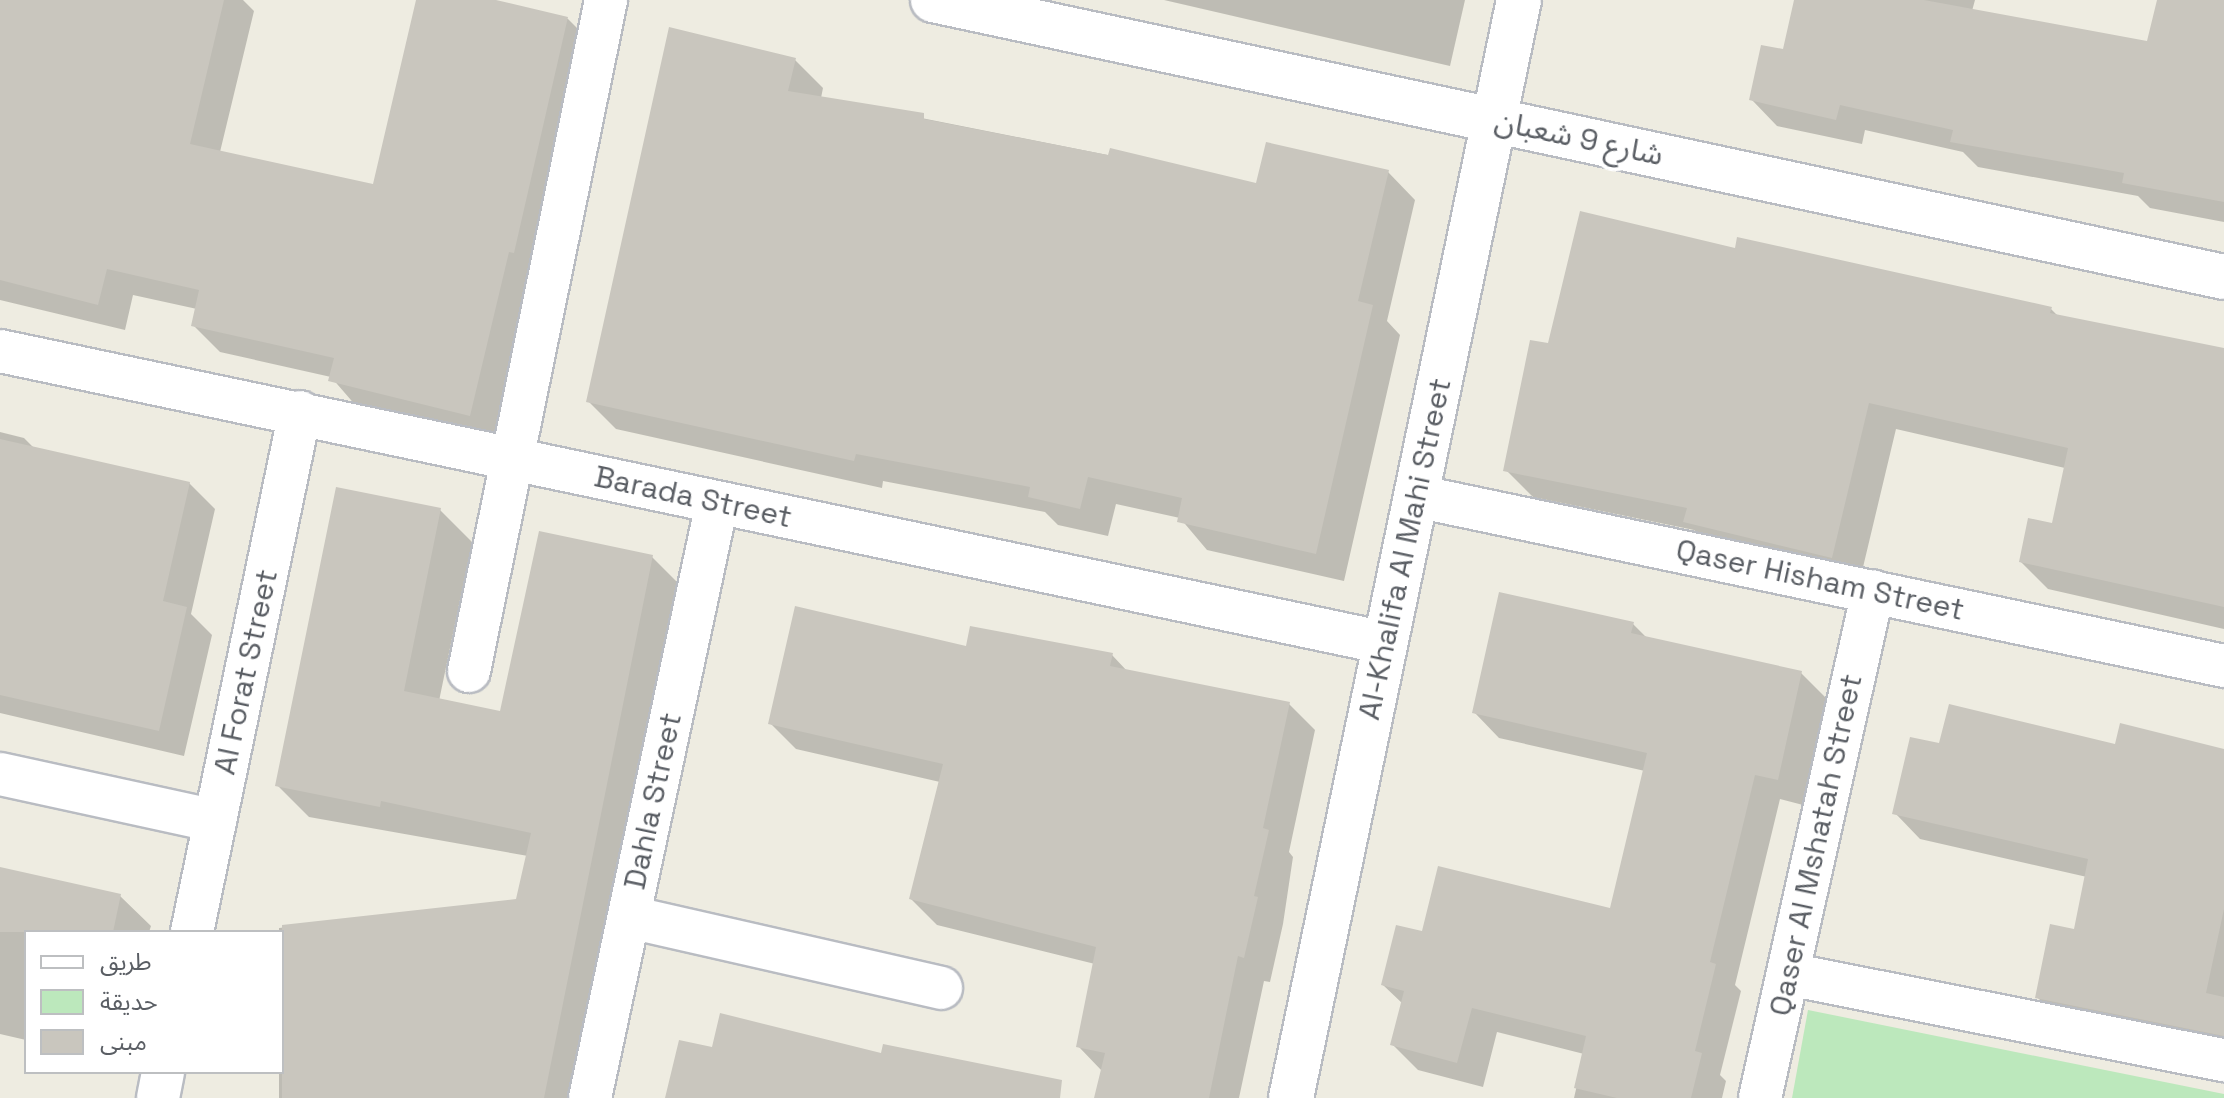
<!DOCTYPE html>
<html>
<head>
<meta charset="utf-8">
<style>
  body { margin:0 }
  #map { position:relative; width:2224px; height:1098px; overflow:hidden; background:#eeece1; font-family:"Space Grotesk","Noto Sans Arabic",sans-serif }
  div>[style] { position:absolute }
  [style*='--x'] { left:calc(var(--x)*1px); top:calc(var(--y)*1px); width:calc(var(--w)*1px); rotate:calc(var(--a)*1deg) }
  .green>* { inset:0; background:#bce8bc }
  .shadow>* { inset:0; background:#0003 }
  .building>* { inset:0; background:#c9c6be }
  .roads { filter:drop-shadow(2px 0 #b9bcc2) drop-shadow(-2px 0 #b9bcc2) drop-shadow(0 2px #b9bcc2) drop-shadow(0 -2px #b9bcc2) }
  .street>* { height:42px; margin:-21px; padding:0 21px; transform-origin:21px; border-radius:21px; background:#fff }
  .secondary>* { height:44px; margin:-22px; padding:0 22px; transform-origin:22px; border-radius:22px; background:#fff }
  span { translate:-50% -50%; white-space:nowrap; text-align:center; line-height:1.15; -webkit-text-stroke:8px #fff; paint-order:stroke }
  .street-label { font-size:30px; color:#5a5e64 }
  .legend { position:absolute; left:24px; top:930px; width:260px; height:144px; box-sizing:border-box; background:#fff; border:2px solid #bdbfc1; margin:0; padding:10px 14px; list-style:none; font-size:24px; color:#5a5e64 }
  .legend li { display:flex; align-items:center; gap:16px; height:40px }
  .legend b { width:40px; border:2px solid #bdbfc1 }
</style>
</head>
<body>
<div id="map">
  <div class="green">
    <div style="clip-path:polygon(1808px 1010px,2224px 1094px,2224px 1098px,1792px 1098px)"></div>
  </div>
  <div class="shadow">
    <div style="clip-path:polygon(0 0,243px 0,254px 11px,220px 152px,375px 186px,418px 0,487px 0,568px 19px,594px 45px,496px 441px,357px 407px,331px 377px,220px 352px,193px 325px,197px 309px,133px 295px,125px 330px,0 300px)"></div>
    <div style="clip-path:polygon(1164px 0,1465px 0,1450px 66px)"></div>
    <div style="clip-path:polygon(1796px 0,1975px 0,1972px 11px,2148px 43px,2159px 0,2224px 0,2224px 222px,2150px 208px,2138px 196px,1978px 167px,1963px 152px,1865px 130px,1862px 144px,1777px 126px,1752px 100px,1784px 52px)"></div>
    <div style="clip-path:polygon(795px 60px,823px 88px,821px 98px,1258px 185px,1388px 172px,1415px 200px,1387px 321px,1400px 335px,1344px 581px,1207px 550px,1180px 518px,1116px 504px,1108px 536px,1058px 525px,1045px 512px,883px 481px,882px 488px,616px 429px,588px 401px)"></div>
    <div style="clip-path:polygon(1736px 251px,2051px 309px,2058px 316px,2224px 351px,2224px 629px,2048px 589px,2021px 562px,2053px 525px,2065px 468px,1896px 429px,1859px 584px,1712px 548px,1694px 530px,1533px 497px,1506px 470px,1549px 346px)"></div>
    <div style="clip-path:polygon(0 432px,24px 438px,35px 449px,189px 483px,215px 509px,191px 614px,212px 635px,184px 756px,0 713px)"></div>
    <div style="clip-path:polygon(440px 510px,472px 542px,439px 701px,501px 714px,652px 557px,684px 589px,580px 1098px,279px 1098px,279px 928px,518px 901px,528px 856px,309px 817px,277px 785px)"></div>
    <div style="clip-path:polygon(1633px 624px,1647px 638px,1801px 673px,1826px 698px,1803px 805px,1780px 799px,1735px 985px,1741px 991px,1720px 1075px,1726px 1081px,1722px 1098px,1574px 1098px,1584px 1054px,1497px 1032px,1483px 1087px,1418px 1070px,1393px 1045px,1403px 1004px,1383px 985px,1424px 933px,1612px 910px,1645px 771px,1499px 738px,1474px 712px)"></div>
    <div style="clip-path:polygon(968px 648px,1112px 655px,1128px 672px,1289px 704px,1315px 730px,1289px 852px,1293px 857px,1283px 924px,1270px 982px,1264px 981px,1239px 1098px,1096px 1098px,1102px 1071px,1078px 1046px,1095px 964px,937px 925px,911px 899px,940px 782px,796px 749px,770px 723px)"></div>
    <div style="clip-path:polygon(1941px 745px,2224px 751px,2224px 1058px,2063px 1023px,2038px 998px,2076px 931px,2087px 877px,1920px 839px,1895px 813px)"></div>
    <div style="clip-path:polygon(0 869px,120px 896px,151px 926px,149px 932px,26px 932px,26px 1040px,0 1034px)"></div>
  </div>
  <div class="building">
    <div style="clip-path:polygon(0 0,224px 0,190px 144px,373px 184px,416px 0,496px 0,568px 17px,514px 253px,509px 252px,470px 416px,328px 381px,334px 358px,191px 326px,199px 290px,107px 269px,98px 305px,0 280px)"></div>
    <div style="clip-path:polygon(1794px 0,1924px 0,2147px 41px,2157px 0,2224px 0,2224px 202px,2122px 183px,2124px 173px,1950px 142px,1953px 130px,1840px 105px,1836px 120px,1749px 100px,1761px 45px,1783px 49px)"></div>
    <div style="clip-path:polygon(669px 27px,796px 58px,788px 91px,924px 113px,924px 119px,1108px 155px,1110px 148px,1256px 183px,1266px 142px,1389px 170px,1358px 301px,1373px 305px,1316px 554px,1177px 522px,1182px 498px,1088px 477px,1080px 509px,1028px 497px,1030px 487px,856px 454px,854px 461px,586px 402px)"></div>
    <div style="clip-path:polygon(1580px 211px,1735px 248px,1737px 237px,2052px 307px,2050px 313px,2224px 348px,2224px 607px,2019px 562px,2028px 518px,2052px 523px,2068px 448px,1869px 403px,1832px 558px,1683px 522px,1687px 508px,1503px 471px,1530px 340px,1548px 343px)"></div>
    <div style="clip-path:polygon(0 439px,190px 482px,163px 601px,187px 607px,159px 731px,0 695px)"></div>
    <div style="clip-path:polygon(336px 487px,441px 508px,404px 691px,500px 711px,539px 531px,653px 555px,544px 1098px,282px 1098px,282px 925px,516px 899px,531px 833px,381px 801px,380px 807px,275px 786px)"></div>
    <div style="clip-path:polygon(1499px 592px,1634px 622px,1631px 633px,1802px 671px,1778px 780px,1755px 775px,1710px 962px,1716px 964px,1695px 1051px,1702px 1053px,1691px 1098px,1617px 1098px,1574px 1088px,1586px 1036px,1472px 1008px,1457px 1063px,1390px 1045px,1404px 991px,1381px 985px,1396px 925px,1422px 931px,1438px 866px,1610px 908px,1647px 753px,1472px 713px)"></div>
    <div style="clip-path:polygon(795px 606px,966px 646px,970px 626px,1113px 653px,1110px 666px,1290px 702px,1263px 828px,1269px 830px,1254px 896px,1258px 897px,1244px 958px,1238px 956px,1209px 1098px,1094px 1098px,1105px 1053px,1076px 1047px,1096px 947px,909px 899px,943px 764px,768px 724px)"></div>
    <div style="clip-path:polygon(1949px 704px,2115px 744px,2120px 723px,2224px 749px,2224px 909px,2206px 993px,2224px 997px,2224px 1036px,2035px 998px,2050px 924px,2074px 929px,2088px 859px,1892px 814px,1910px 737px,1939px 743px)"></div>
    <div style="clip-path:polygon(0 867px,121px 894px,113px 932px,0 932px)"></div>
    <div style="clip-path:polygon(720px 1013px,881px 1053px,883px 1044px,1062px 1080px,1060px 1098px,665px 1098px,679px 1040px,712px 1047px)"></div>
  </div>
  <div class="roads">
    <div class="street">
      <div style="--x:0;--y:351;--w:1416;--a:11.9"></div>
      <div style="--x:1416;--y:496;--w:826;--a:11.88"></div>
      <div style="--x:469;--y:671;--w:685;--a:-78.46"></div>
      <div style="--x:0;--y:774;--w:220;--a:12.3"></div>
      <div style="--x:629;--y:917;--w:320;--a:12.8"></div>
      <div style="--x:192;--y:932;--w:531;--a:-78.27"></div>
      <div style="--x:1788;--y:974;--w:444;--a:11.2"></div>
      <div style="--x:158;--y:1098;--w:26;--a:-79"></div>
      <div style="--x:590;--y:1098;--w:608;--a:-77.95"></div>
      <div style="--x:1760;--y:1098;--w:519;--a:-77.44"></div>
    </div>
    <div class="secondary">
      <div style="--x:933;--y:0;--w:1320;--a:12.11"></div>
      <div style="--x:1291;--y:1098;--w:1121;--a:-78.27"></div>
    </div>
  </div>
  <div class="street-label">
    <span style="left:1579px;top:138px;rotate:12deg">شارع 9 شعبان</span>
    <span style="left:693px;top:497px;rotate:12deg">Barada Street</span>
    <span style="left:1405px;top:549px;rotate:-78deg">Al-Khalifa Al Mahi Street</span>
    <span style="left:1820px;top:580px;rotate:12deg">Qaser Hisham Street</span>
    <span style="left:246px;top:672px;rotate:-78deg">Al Forat Street</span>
    <span style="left:653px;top:801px;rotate:-78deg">Dahla Street</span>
    <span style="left:1816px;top:845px;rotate:-78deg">Qaser Al Mshatah Street</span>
  </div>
  <ul class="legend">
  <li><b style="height:10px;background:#fff"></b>طريق</li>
  <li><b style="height:22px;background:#bce8bc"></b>حديقة</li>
  <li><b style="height:22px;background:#c9c6be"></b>مبنى</li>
  </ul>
</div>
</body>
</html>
